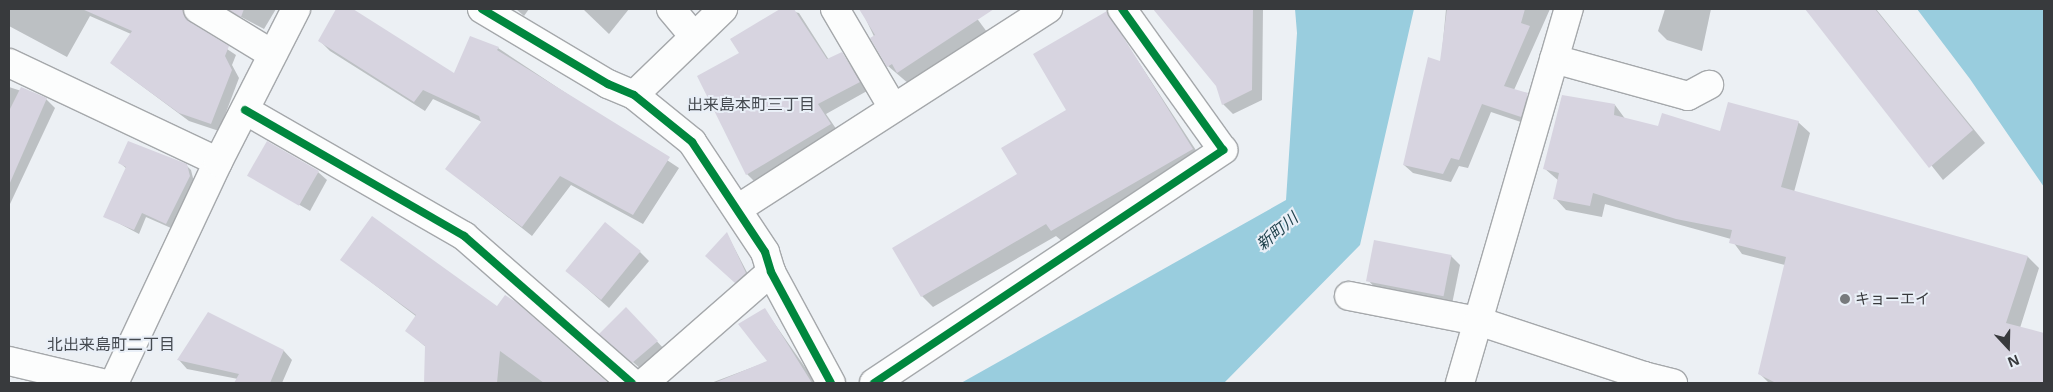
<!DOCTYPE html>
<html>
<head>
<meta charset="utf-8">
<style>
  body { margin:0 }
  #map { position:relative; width:2053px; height:392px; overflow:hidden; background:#ecf0f4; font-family:"Noto Sans","Noto Sans JP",sans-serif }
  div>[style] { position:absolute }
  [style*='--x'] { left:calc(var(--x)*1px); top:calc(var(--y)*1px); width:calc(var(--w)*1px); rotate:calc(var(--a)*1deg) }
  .water>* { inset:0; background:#99cdde }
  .shadow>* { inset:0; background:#0003 }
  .building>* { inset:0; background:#d7d4e0; transform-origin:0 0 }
  .roads { filter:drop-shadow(1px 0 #a5a8ab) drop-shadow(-1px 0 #a5a8ab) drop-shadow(0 1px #a5a8ab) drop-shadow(0 -1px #a5a8ab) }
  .street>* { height:28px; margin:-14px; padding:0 14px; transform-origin:14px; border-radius:14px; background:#fcfdfd }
  .secondary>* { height:28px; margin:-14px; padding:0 14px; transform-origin:14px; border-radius:14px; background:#fcfdfd }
  .cycleway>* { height:8px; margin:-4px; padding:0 4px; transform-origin:4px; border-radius:4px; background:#00873e }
  .dots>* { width:14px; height:14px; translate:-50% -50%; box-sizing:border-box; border:2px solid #e9eff7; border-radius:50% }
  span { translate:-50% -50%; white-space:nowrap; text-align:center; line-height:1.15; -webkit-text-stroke:4px #e9eff7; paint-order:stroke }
  .poi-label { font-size:15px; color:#383a3d }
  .left { translate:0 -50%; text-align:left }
  .neighbourhood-label { font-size:16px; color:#454a50 }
  .water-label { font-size:16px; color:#1b3e48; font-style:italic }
  .frame { position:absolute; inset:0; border:10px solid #383a3d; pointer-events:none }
  .north { position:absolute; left:1983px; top:322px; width:50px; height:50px; -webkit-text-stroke:4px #e9eff7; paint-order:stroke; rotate:159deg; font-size:14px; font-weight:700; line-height:20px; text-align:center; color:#383a3d }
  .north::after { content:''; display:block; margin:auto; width:18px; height:22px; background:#383a3d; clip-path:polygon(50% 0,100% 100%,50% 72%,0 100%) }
</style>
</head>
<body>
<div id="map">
  <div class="water">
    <div style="clip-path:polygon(1295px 9px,1414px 9px,1360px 245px,1224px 383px,961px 383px,1286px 200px,1297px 33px)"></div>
    <div style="clip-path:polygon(1917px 9px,2044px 9px,2044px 187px,1970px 79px)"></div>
  </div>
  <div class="shadow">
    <div style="clip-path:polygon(9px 9px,192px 9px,191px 25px,236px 55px,232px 65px,239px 78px,219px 131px,189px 121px,111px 63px,131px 34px,90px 16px,67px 57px,9px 26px)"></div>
    <div style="clip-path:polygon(226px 9px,276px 9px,264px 29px)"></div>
    <div style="clip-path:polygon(337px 9px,351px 9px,454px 75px,498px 48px,679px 168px,643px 224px,571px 185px,532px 236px,447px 169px,482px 122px,433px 99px,425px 111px,330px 51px,320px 41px)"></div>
    <div style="clip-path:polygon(516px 9px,529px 9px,524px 16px)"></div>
    <div style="clip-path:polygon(583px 9px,629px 9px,609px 34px)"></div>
    <div style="clip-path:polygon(783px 9px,799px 13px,829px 60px,842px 53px,867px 91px,826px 114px,839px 133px,756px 183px,747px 174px,741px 53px,731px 39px)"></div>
    <div style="clip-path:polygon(861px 9px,970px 9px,987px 32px,909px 84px,888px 66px)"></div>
    <div style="clip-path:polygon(1155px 9px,1263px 9px,1262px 100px,1233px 114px,1223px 104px,1217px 85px)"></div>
    <div style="clip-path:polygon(1446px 9px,1550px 9px,1514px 90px,1536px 102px,1530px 125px,1491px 112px,1468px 168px,1459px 166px,1451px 182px,1413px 173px,1404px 165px,1441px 63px)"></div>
    <div style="clip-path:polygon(1665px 9px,1711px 9px,1702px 51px,1667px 40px,1658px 31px)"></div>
    <div style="clip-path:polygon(1807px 9px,1876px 9px,1985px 143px,1943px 180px)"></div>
    <div style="clip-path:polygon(1106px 12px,1203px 161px,1063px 242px,1056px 236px,933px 307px,922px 296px,1068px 111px)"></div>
    <div style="clip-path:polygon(9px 87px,46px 99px,55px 108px,10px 204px)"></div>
    <div style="clip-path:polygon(1615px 105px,1626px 120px,1658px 128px,1721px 132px,1798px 122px,1810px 133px,1794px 192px,2028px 257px,2039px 268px,2020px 328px,2044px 334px,2044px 383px,1769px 383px,1760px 374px,1785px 265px,1742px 254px,1731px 239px,1605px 204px,1602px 217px,1566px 210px,1555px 198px,1559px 181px,1544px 168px)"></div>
    <div style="clip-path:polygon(120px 163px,186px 165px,191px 170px,194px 182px,171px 228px,146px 217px,139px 234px,105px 216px,127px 169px)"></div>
    <div style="clip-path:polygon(318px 172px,327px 180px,310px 211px,249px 175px)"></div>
    <div style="clip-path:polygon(727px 234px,750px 278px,740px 287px,707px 256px)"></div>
    <div style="clip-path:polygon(640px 252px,649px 261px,609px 308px,566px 270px)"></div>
    <div style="clip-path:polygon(1451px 256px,1460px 265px,1452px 304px,1376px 289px,1368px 280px)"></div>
    <div style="clip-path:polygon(342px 260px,497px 308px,515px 303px,607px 383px,426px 383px,427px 348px,407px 331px,417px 317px)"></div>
    <div style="clip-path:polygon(765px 310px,816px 383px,711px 383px,769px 361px)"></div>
    <div style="clip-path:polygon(208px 314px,284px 351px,292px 360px,282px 383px,236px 383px,238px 379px,187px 369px,179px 360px)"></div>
    <div style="clip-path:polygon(634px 317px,666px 351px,642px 370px,610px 342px)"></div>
  </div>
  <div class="building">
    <div style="clip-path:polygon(82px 9px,182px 9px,190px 22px,229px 46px,225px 56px,232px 70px,211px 124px,179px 113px,110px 63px,132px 31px)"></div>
    <div style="clip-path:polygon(228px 9px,244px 9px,241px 17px)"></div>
    <div style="clip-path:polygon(336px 9px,353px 9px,454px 73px,470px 36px,499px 47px,497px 50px,670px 157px,633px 215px,560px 176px,522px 227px,445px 169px,481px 122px,479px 116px,423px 90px,414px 102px,318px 41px)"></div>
    <div style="clip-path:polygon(780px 9px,794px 9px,827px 59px,842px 52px,860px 82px,818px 104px,831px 124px,746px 175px,697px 76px,739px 53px,730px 39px)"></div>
    <div style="clip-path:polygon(859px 9px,994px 9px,897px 73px,892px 64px,887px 67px,870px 38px,875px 35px)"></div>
    <div style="clip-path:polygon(1153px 9px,1253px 9px,1252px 90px,1222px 105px,1216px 86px)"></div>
    <div style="clip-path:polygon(1447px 9px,1525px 9px,1521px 23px,1530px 26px,1504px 86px,1528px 93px,1521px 117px,1482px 104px,1459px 160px,1451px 158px,1443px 174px,1403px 165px,1428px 57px,1440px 61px)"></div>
    <div style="clip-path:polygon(1805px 9px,1875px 9px,1973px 130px,1929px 168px)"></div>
    <div style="clip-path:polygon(1107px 11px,1193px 149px,1051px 231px,1046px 224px,921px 297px,892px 248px,1017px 174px,1001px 148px,1066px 110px,1033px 54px)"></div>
    <div style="clip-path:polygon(21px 87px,47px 98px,9px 185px,9px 111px)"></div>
    <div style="clip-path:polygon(1562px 95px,1615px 104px,1614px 115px,1658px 126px,1662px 113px,1720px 131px,1728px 102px,1799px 121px,1781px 187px,2028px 256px,2006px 323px,2044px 333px,2044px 383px,1776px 383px,1758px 374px,1786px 257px,1729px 243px,1732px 230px,1676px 219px,1593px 193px,1590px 206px,1553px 199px,1559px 173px,1543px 169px)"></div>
    <div style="clip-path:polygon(128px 141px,187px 164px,190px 176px,166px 224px,142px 213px,134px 230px,103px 217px,126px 167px,118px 163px)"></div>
    <div style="left:267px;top:141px;width:60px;height:40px;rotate:30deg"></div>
    <div style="clip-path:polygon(372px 216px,497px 306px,505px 295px,516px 302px,608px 383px,544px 383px,500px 351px,497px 383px,424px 383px,425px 346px,405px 331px,416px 315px,340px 260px)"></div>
    <div style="left:605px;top:222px;width:46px;height:63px;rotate:39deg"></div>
    <div style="clip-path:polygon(727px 232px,746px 273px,735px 283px,705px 256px)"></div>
    <div style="left:1374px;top:240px;width:79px;height:42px;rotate:11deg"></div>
    <div style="clip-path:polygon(626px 307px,658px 341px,632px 363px,599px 334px)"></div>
    <div style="clip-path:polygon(765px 308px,812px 383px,714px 383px,767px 361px,738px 324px)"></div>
    <div style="clip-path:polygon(208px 312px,284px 350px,270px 383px,234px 383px,239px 374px,177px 360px)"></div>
  </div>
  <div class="roads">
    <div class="street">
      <div style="--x:198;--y:9;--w:87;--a:31.3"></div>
      <div style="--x:671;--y:9;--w:35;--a:50"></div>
      <div style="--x:835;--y:9;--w:115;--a:59.6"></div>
      <div style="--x:1554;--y:59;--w:139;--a:15.4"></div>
      <div style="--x:1688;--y:96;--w:24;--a:-28"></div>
      <div style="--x:634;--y:95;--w:124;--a:-44"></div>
      <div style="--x:739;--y:208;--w:368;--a:-32.8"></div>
      <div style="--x:1349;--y:296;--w:131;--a:11"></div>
      <div style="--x:1478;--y:321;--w:175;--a:18.3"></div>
      <div style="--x:1644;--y:376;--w:7;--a:106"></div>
      <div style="--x:9;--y:361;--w:96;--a:13.3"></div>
      <div style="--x:1644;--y:376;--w:30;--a:14"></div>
      <div style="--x:874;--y:383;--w:420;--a:-33.7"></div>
      <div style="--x:1460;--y:383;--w:390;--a:-73.8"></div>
    </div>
    <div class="secondary">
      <div style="--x:482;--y:9;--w:147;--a:30.8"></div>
      <div style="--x:608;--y:84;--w:28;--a:23"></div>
      <div style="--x:634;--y:95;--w:75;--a:39"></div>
      <div style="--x:692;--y:142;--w:132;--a:56.4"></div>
      <div style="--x:765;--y:252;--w:21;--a:73"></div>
      <div style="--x:771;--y:272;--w:126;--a:61.6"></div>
      <div style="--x:1122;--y:9;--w:173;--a:54.4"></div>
      <div style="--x:9;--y:63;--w:231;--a:25.3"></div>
      <div style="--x:245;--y:110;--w:253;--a:29.9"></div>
      <div style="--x:464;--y:236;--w:223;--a:41.2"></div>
      <div style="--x:114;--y:383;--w:244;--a:-64.8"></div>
      <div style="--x:218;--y:162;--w:172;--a:-63"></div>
      <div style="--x:644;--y:383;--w:169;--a:-41.2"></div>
    </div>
  </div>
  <div class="cycleway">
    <div style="--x:482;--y:9;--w:147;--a:30.8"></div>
    <div style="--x:608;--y:84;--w:28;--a:23"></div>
    <div style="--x:634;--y:95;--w:75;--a:39"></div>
    <div style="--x:692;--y:142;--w:132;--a:56.4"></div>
    <div style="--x:765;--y:252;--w:21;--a:73"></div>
    <div style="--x:771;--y:272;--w:126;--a:61.6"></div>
    <div style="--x:245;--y:110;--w:253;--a:29.9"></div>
    <div style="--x:464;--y:236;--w:223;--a:41.2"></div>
    <div style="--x:874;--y:383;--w:420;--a:-33.7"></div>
    <div style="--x:1223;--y:150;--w:173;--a:-125.6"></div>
  </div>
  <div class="dots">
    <div style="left:1845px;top:299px;background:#777a7d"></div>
  </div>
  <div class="poi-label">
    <span class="left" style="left:1855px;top:299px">キョーエイ</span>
  </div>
  <div class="neighbourhood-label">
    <span style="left:751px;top:104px">出来島本町三丁目</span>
    <span style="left:111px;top:344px">北出来島町二丁目</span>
  </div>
  <div class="water-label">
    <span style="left:1277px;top:231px;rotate:-40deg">新町川</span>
  </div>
  <div class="frame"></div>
  <div class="north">N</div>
</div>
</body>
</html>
